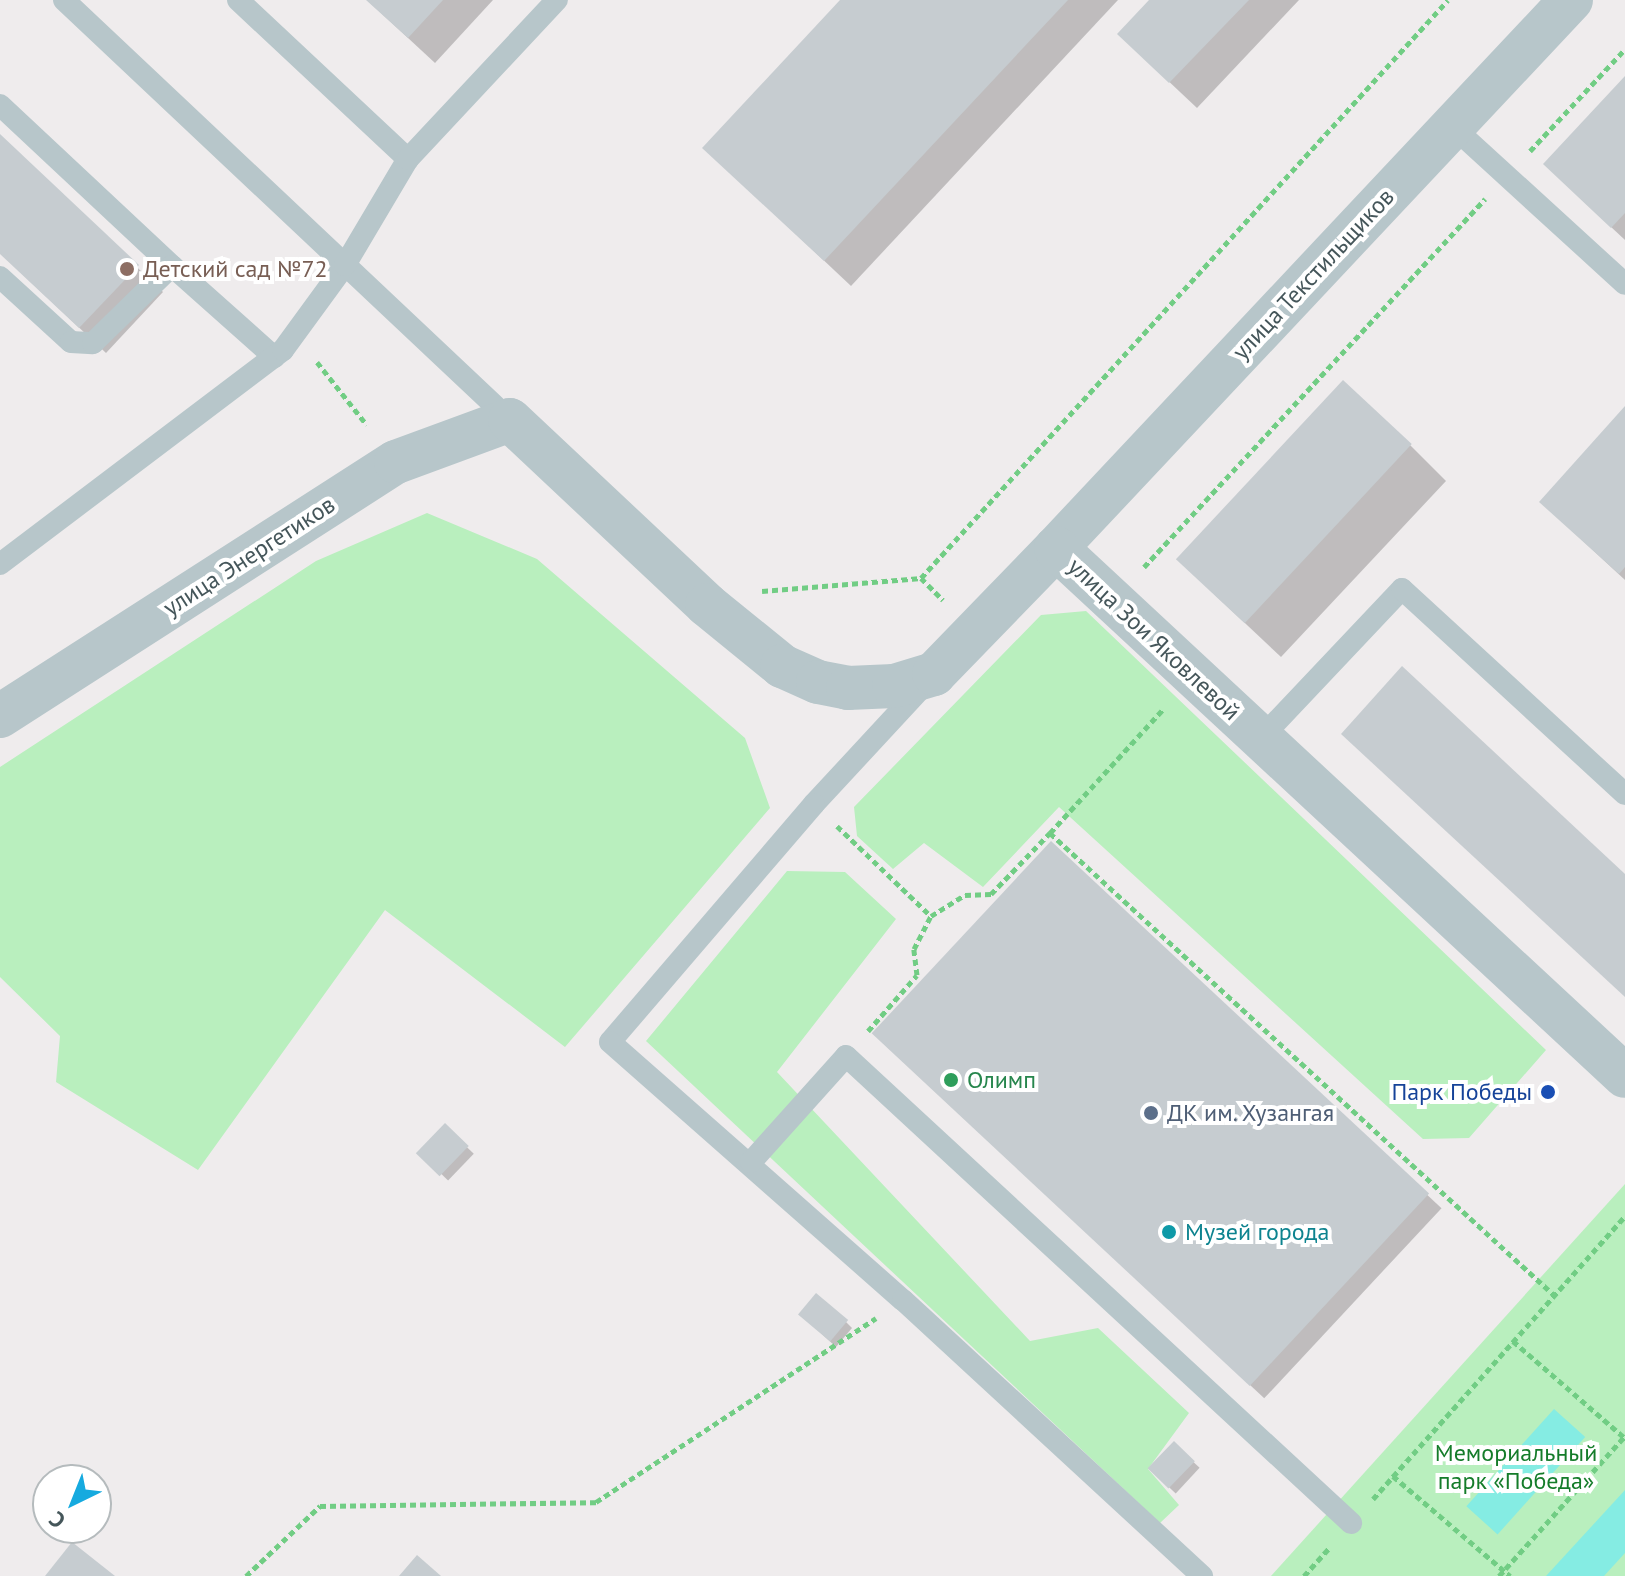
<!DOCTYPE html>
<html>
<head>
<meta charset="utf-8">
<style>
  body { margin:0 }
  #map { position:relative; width:1625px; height:1576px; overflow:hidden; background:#efeced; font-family:"PT Sans",sans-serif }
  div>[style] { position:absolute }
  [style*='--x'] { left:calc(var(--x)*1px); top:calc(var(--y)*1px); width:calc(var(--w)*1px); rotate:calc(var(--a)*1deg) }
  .green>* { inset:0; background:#b9efbe }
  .water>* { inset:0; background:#85ece3; transform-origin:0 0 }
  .shadow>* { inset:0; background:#0003; transform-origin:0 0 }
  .building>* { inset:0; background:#c6ccd0; transform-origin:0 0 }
  .path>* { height:5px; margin-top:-2.5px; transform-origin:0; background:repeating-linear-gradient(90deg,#71cd84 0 6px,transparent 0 10px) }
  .service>* { height:22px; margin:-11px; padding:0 11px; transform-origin:11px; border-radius:11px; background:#b7c6ca }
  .minor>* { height:44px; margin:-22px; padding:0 22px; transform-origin:22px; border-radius:22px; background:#b7c6ca }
  .tertiary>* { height:44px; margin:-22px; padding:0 22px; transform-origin:22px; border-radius:22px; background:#b7c6ca }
  .dots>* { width:22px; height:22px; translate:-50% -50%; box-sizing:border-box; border:4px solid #fff; border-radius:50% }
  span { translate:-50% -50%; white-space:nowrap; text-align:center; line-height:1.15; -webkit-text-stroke:8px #fff; paint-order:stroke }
  .education-label { font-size:24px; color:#785e54 }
  .left { translate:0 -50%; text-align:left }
  .street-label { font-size:24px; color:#45565a }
  .leisure-label { font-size:24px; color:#27864d }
  .transit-label { font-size:24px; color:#164399 }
  .right { translate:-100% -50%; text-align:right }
  .service-label { font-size:24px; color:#4e5e75 }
  .culture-label { font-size:24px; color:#0d838f }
  .park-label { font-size:24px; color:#157c2a }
  .north { position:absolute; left:32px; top:1464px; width:80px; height:80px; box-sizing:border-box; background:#fff; border:2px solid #b5bbbd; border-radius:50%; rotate:223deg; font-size:22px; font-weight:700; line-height:32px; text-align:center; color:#45565a }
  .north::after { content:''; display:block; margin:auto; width:28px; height:36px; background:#16aadf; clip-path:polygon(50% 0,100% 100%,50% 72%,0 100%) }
</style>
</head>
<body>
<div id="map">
  <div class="green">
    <div style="clip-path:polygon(427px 513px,537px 559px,745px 738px,770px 808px,565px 1047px,385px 910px,198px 1170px,56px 1082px,60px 1036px,0 977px,0 767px,316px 561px)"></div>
    <div style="clip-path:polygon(1086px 611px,1546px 1050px,1469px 1138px,1423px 1139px,1059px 807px,983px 887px,924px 843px,893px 869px,857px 836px,854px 807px,1041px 615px)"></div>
    <div style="clip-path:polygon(787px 871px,845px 872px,896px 919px,777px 1072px,1030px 1341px,1098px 1328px,1189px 1413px,1148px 1469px,1179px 1505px,1160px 1523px,646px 1041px)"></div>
    <div style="clip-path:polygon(1625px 1184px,1625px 1576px,1271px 1576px)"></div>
  </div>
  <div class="water">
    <div style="left:1554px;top:1409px;width:42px;height:131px;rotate:42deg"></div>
    <div style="clip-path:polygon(1625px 1490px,1625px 1553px,1604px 1576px,1546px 1576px)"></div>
  </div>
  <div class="shadow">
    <div style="clip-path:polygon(367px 0,493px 0,435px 63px)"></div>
    <div style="clip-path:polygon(843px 0,1118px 0,851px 286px,731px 173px)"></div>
    <div style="clip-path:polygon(1152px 0,1299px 0,1197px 108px,1146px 60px)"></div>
    <div style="clip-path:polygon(1625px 79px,1625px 240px,1581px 199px)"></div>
    <div style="clip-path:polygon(0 137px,163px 292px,106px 353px,0 253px)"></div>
    <div style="clip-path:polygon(1625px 409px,1625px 580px,1541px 502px)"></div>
    <div style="clip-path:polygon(1410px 445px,1446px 481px,1281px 657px,1214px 594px)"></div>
    <div style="left:1051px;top:844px;width:534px;height:260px;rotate:43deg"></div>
    <div style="left:445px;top:1126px;width:40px;height:37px;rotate:44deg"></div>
    <div style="clip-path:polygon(800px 1314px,846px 1322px,852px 1328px,836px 1347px)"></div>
    <div style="left:1174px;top:1444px;width:35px;height:35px;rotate:43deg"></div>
  </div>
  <div class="building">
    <div style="clip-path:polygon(366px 0,443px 0,408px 38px)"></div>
    <div style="clip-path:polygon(840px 0,1068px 0,824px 261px,702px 148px)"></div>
    <div style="clip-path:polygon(1149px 0,1249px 0,1169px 83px,1117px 34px)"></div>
    <div style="clip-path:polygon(1625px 76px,1625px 213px,1611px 228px,1543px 164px)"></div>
    <div style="clip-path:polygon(0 134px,139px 265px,79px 328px,0 254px)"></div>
    <div style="left:1343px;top:380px;width:94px;height:245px;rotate:43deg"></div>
    <div style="clip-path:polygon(1625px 406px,1625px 567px,1619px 574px,1539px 502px)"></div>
    <div style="clip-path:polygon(1402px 666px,1625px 874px,1625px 997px,1341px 734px)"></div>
    <div style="left:1051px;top:841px;width:517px;height:263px;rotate:43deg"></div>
    <div style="left:445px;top:1123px;width:33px;height:42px;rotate:44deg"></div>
    <div style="left:816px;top:1293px;width:42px;height:28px;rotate:40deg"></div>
    <div style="left:1174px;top:1441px;width:29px;height:38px;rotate:44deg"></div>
    <div style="clip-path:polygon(72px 1542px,115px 1576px,45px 1576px)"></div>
    <div style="clip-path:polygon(417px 1555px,441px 1576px,399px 1576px)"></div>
  </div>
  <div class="path">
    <div style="--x:1530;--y:151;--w:139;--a:-47"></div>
    <div style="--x:317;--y:362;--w:80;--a:51.6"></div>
    <div style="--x:1144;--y:567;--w:502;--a:-47.18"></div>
    <div style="--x:921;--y:578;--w:31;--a:45"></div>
    <div style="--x:762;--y:591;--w:160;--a:-4.7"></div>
    <div style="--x:921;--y:578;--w:782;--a:-47.64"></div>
    <div style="--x:837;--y:826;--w:130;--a:43.8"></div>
    <div style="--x:1050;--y:833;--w:169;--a:-47.6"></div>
    <div style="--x:868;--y:1031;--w:74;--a:-48.8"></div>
    <div style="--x:917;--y:975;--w:26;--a:-97"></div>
    <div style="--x:914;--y:949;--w:37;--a:-63"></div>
    <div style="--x:931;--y:916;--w:40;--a:-32"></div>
    <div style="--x:965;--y:895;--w:26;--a:-2"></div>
    <div style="--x:991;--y:894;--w:85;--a:-46"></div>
    <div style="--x:1050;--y:833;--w:684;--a:42.51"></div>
    <div style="--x:1513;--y:1341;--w:147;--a:40.9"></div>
    <div style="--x:1393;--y:1476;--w:154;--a:40.5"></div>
    <div style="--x:1373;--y:1499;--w:379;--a:-48.3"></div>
    <div style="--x:246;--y:1576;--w:102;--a:-43.4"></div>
    <div style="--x:320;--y:1506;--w:276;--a:-0.8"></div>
    <div style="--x:596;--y:1502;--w:335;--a:-33.3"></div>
    <div style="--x:1304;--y:1576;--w:38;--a:-48"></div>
    <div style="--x:1499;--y:1576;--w:188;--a:-48"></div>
  </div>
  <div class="service">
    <div style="--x:64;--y:0;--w:613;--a:43.28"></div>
    <div style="--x:238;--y:0;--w:233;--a:43.1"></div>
    <div style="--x:0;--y:105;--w:236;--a:43.1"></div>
    <div style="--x:1452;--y:126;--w:234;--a:42.4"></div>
    <div style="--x:0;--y:277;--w:96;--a:42.5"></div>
    <div style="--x:71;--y:342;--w:22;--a:3"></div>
    <div style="--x:93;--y:343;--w:110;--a:-44.3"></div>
    <div style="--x:172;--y:266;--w:137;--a:41.7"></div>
    <div style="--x:0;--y:564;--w:355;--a:-37.1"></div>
    <div style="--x:283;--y:350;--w:105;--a:-53.9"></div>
    <div style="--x:345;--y:265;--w:123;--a:-59.3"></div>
    <div style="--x:408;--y:159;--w:218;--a:-46.9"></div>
    <div style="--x:926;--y:683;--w:165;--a:132.8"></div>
    <div style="--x:814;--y:804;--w:313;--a:130.6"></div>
    <div style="--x:610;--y:1042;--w:390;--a:41.4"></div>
    <div style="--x:903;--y:1300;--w:407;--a:42.7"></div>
    <div style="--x:1261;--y:738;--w:205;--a:-46.6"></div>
    <div style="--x:1402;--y:589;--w:303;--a:42.6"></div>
    <div style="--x:751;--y:1162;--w:142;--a:-48.1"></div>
    <div style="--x:846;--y:1056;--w:688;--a:42.76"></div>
  </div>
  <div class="minor">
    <div style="--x:0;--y:716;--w:470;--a:-32.7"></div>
    <div style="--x:396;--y:462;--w:121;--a:-20.2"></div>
    <div style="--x:510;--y:420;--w:270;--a:43.2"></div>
    <div style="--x:707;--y:605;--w:97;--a:39.1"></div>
    <div style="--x:782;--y:666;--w:39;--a:24"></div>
    <div style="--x:818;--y:682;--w:31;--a:11"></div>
    <div style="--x:848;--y:688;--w:46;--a:-2.5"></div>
    <div style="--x:894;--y:686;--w:42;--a:-16.7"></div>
    <div style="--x:934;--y:674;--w:175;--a:-45.9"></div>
  </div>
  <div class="tertiary">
    <div style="--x:1571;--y:0;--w:752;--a:133.22"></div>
    <div style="--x:1056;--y:548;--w:776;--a:42.86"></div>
  </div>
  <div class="dots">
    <div style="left:127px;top:269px;background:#8d6e63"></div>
    <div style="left:951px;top:1080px;background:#2e9e5b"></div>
    <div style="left:1548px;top:1092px;background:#1a4fb4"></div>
    <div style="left:1151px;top:1113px;background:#5c6f8a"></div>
    <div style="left:1169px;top:1232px;background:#0f9aa8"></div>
  </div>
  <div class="education-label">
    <span class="left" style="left:143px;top:269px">Детский сад №72</span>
  </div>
  <div class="street-label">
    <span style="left:1313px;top:274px;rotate:-47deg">улица Текстильщиков</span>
    <span style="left:249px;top:556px;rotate:-33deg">улица Энергетиков</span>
    <span style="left:1154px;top:639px;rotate:43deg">улица Зои Яковлевой</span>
  </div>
  <div class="leisure-label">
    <span class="left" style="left:967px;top:1080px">Олимп</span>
  </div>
  <div class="transit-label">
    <span class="right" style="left:1532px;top:1092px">Парк Победы</span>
  </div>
  <div class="service-label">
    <span class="left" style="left:1167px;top:1113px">ДК им. Хузангая</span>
  </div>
  <div class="culture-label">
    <span class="left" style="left:1185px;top:1232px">Музей города</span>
  </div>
  <div class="park-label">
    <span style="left:1516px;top:1467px">Мемориальный<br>парк «Победа»</span>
  </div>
  <div class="north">С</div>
</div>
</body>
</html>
